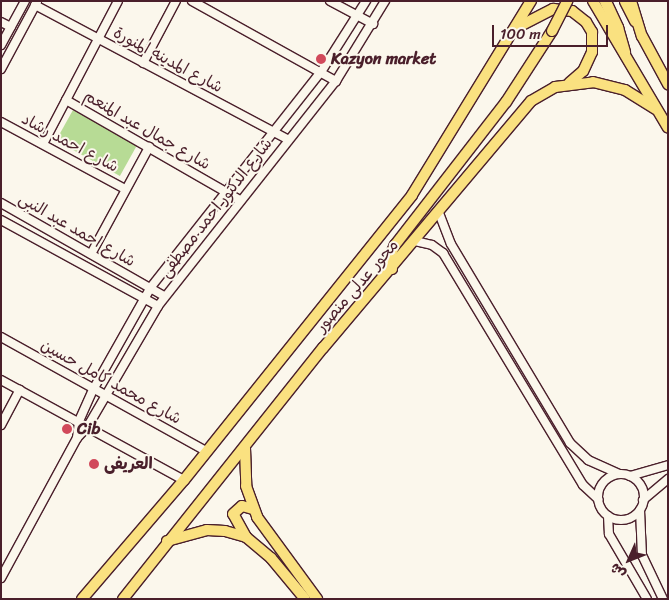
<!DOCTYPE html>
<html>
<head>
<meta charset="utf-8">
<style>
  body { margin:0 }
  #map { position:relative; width:669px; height:600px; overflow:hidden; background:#fbf7ec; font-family:Sriracha,"Playpen Sans Arabic",sans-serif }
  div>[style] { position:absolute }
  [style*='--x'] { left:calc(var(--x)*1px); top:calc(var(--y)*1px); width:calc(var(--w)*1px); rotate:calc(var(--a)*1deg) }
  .green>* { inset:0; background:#b7db95; transform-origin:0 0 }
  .roads { filter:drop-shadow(1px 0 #4a1f2b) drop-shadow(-1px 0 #4a1f2b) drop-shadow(0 1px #4a1f2b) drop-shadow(0 -1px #4a1f2b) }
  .minor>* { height:8px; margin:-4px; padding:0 4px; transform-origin:4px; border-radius:4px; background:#fbf7ec }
  .minor>.ring { margin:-4px; padding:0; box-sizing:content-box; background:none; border:8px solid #fbf7ec; border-radius:50% }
  .major>* { height:10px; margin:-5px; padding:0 5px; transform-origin:5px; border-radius:5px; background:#fae180 }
  .highway>* { height:11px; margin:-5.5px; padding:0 5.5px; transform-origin:5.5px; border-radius:5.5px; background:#fae180 }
  .bridges { filter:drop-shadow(1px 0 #4a1f2b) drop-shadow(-1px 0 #4a1f2b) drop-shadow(0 1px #4a1f2b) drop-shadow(0 -1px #4a1f2b) }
  .major-bridge>* { height:10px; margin:-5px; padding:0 5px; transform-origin:5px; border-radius:5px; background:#fae180 }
  .dots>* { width:14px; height:14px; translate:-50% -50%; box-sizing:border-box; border:2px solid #fbf7ec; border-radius:50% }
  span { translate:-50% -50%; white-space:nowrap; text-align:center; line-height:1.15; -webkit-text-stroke:4px #fbf7ec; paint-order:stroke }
  .poi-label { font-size:16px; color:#4a1f2b; font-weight:700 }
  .left { translate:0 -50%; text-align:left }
  .street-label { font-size:16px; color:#4a1f2b }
  .frame { position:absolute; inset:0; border:2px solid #4a1f2b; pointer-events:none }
  .north { position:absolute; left:604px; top:535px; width:50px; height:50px; -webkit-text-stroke:4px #fbf7ec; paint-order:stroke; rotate:226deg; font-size:14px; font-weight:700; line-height:20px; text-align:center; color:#4a1f2b }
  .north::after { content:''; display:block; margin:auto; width:18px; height:22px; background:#4a1f2b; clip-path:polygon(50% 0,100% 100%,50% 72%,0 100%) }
  .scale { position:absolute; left:492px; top:25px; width:116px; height:22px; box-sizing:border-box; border:2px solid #4a1f2b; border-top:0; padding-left:6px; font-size:15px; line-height:18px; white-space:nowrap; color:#4a1f2b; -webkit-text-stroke:4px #fbf7ec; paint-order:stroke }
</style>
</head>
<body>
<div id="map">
  <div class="green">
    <div style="left:73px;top:110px;width:73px;height:35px;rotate:29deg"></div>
  </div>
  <div class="roads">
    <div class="minor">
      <div style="--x:192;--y:1;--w:165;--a:29.1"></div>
      <div style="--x:330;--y:1;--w:49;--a:28.1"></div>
      <div style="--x:35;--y:5;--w:285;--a:28"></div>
      <div style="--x:1;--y:22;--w:11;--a:27"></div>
      <div style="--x:1;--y:45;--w:50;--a:-61.4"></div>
      <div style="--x:143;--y:63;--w:70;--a:-62"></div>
      <div style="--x:1;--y:69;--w:76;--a:-61.8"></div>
      <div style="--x:66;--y:100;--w:201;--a:29.9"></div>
      <div style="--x:1;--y:122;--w:141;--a:28.4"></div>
      <div style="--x:43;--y:144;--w:161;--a:-62.3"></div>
      <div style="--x:1;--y:203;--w:188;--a:29.7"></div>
      <div style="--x:439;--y:213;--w:33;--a:69"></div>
      <div style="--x:451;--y:244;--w:232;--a:59.1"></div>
      <div style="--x:570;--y:443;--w:25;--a:43"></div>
      <div style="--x:588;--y:460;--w:34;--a:24"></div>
      <div style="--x:1;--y:220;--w:179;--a:28.7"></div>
      <div style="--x:415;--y:241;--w:17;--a:13"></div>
      <div style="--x:432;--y:245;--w:14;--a:36"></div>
      <div style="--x:443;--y:253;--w:271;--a:58.9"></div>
      <div style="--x:583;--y:485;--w:21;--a:43"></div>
      <div style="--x:91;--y:254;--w:122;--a:-61.5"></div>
      <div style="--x:1;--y:337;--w:235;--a:29.1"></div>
      <div style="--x:1;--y:380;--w:209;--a:28.7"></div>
      <div style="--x:1;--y:425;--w:40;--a:-62"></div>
      <div style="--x:77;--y:438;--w:17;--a:-83"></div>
      <div style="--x:79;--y:421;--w:36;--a:-66"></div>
      <div style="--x:94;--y:388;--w:116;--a:-60.6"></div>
      <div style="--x:151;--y:287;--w:274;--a:-51.7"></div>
      <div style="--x:321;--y:72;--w:84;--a:-57.6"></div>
      <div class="ring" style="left:598px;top:474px;width:38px;height:38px"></div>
      <div style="--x:630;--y:476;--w:40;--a:-16"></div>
      <div style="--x:643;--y:500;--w:33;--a:-40"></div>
      <div style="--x:640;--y:510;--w:45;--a:87.5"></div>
      <div style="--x:642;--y:555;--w:49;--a:64.5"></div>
      <div style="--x:608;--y:516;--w:18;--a:87"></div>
      <div style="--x:609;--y:534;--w:75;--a:59.7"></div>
      <div style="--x:1;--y:578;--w:159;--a:-61.5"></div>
      <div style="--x:77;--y:438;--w:16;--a:-47"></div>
      <div style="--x:88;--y:426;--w:139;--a:-59.7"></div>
      <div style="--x:158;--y:306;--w:287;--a:-51.7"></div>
      <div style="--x:336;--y:81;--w:94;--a:-58.5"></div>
    </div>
    <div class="major">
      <div style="--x:593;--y:1;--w:147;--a:59.4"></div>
      <div style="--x:631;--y:1;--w:37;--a:73"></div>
      <div style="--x:642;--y:36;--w:55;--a:61.6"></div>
      <div style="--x:516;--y:28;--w:42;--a:-27.2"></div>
      <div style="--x:553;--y:9;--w:19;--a:6"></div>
      <div style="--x:572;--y:11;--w:18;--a:38"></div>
      <div style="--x:586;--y:22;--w:12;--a:59"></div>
      <div style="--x:592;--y:32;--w:20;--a:90"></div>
      <div style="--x:592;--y:52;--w:21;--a:115"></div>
      <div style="--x:583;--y:71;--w:18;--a:139"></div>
      <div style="--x:392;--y:269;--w:13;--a:-99"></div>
      <div style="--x:390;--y:256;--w:12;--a:-66"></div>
      <div style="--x:395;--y:245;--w:181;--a:-52.2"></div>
      <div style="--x:506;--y:102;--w:85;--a:-57.1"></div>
      <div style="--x:245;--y:448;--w:38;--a:88"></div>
      <div style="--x:246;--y:486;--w:33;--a:70"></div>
      <div style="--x:257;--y:517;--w:102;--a:53.8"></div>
      <div style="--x:246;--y:537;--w:26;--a:-119"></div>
      <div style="--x:233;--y:514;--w:12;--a:-42"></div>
      <div style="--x:242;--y:506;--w:11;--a:15"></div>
      <div style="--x:167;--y:541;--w:41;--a:-15.4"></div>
      <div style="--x:207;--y:530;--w:18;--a:3"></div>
      <div style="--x:225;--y:531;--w:22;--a:16"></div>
      <div style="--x:246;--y:537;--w:33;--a:40"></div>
      <div style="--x:271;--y:558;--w:53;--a:50.3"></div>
      <div style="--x:82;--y:599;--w:157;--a:-49.4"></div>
      <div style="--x:184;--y:480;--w:365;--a:-51.3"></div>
      <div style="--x:412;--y:195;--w:228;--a:-58.5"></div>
      <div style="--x:123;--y:599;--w:321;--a:-51.5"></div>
      <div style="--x:323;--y:348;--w:323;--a:-49.9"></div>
      <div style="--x:531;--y:101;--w:28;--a:-30"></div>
      <div style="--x:555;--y:87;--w:38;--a:-7"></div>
      <div style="--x:593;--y:82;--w:33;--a:14"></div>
      <div style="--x:625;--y:90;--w:36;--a:32"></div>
    </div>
    <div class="highway">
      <div style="--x:605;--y:1;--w:29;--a:65"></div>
      <div style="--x:617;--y:27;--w:26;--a:74"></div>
      <div style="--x:625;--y:1;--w:22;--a:63"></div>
    </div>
  </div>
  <div class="bridges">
    <div class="major-bridge">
      <div style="--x:552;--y:31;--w:34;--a:-63"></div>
    </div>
  </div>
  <div class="dots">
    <div style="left:321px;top:59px;background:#d1495b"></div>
    <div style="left:67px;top:429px;background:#d1495b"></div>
    <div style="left:94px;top:464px;background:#d1495b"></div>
  </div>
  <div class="poi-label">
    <span class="left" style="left:331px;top:59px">Kazyon market</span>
    <span class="left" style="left:77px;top:429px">Cib</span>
    <span class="left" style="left:104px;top:464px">العريفى</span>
  </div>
  <div class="street-label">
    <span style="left:168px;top:60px;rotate:28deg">شارع المدينه المنورة</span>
    <span style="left:147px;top:130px;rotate:30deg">شارع جمال عبد المنعم</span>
    <span style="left:70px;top:143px;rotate:28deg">شارع احمد رشاد</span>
    <span style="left:216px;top:208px;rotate:-52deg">شارع الدكتور احمد مصطفى</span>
    <span style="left:77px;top:230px;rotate:30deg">شارع احمد عبد النبى</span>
    <span style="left:357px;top:286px;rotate:-49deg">محور عدلى منصور</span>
    <span style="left:111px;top:382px;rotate:29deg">شارع محمد كامل حسين</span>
  </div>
  <div class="frame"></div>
  <div class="north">ش</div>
  <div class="scale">100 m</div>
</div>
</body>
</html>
